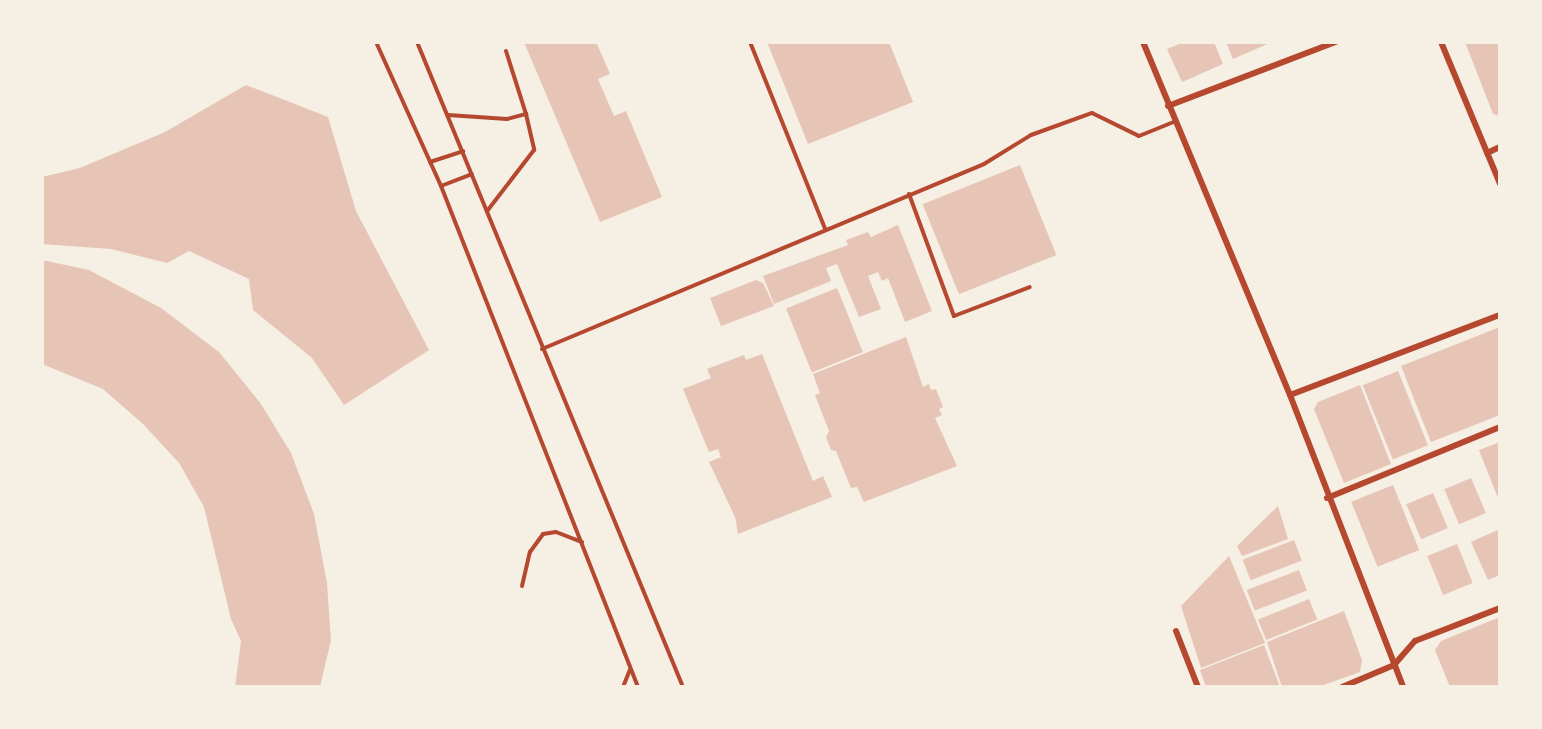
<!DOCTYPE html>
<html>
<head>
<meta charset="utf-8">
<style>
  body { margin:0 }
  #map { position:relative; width:1542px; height:729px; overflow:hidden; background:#f6efe4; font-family:"Archivo Narrow",sans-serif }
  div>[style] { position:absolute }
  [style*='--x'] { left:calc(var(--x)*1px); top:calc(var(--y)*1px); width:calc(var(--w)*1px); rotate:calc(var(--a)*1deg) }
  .building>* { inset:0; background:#e6c5b7; transform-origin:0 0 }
  .service>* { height:4px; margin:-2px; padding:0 2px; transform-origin:2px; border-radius:2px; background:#b5482f }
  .minor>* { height:6px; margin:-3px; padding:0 3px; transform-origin:3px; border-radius:3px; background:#b5482f }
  span { translate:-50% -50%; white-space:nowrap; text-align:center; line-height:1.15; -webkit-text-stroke:5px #f6efe4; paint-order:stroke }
  .frame { position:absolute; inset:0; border:44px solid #f6efe4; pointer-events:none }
</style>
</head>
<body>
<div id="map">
  <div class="building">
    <div style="clip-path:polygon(524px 42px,596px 42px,610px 74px,598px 79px,614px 116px,626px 111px,662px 197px,600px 222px)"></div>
    <div style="clip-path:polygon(767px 42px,889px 42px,913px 102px,808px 144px)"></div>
    <div style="clip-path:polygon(1184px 42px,1214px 42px,1223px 64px,1182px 82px,1167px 49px)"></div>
    <div style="clip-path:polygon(1226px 42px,1272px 42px,1233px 59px)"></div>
    <div style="clip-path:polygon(1465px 42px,1500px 42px,1500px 116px,1493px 114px)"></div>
    <div style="clip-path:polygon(246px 85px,328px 117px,356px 211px,429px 350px,344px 405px,312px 358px,253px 310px,249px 279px,189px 251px,167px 263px,111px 249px,42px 244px,42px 177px,80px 168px,165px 132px)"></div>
    <div style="left:1020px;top:165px;width:97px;height:105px;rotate:68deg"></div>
    <div style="clip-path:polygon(898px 225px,932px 311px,905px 322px,888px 278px,882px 281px,878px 272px,868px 276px,881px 309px,859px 317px,837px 264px,826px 268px,831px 281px,774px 304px,763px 276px,848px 245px,846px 240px,868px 232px,871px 237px)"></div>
    <div style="clip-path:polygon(42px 260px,89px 270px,161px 308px,219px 352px,261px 404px,291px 453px,314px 514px,327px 583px,331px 640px,320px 687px,235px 687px,241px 641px,231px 619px,204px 507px,179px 463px,143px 424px,103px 389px,42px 364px)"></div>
    <div style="clip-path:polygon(756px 280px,763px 283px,774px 306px,721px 326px,710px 298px)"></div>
    <div style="left:837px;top:288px;width:69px;height:55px;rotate:68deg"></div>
    <div style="clip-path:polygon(1500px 327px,1500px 415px,1431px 442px,1401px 366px)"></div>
    <div style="clip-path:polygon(906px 337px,923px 387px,929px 384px,931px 390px,936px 389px,943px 407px,939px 409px,942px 415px,935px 418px,957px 466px,864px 502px,857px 487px,851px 488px,836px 451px,831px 450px,826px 437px,829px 431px,815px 395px,820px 393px,813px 374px)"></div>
    <div style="clip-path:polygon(762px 354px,813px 481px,823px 476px,832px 497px,738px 534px,735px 517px,709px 462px,721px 457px,718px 449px,709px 452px,683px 389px,711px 378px,707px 369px,744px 355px,746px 360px)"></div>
    <div style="left:1398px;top:371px;width:80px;height:38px;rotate:68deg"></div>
    <div style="clip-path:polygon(1360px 385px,1391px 464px,1344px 483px,1314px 409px,1318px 402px)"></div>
    <div style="clip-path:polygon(1500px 442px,1500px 503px,1479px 450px)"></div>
    <div style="left:1471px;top:478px;width:38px;height:29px;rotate:67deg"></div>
    <div style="left:1393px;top:485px;width:70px;height:45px;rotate:68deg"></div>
    <div style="left:1433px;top:493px;width:38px;height:29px;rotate:67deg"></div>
    <div style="clip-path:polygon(1278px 506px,1288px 539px,1242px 556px,1237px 546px)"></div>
    <div style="clip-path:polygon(1500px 529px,1500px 575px,1488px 580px,1471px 542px)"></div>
    <div style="left:1294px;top:540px;width:22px;height:55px;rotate:69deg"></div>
    <div style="left:1457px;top:544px;width:42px;height:32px;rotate:68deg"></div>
    <div style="clip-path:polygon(1229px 556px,1265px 643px,1201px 668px,1181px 606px)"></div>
    <div style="left:1299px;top:570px;width:22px;height:56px;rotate:69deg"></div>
    <div style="left:1309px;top:599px;width:22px;height:55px;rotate:68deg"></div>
    <div style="clip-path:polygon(1344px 611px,1362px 660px,1360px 672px,1318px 687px,1282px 687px,1267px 642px)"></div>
    <div style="clip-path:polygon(1500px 617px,1500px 687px,1450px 687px,1435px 650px,1441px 641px)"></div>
    <div style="clip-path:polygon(1264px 645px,1280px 687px,1206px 687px,1200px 670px)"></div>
  </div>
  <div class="service">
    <div style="--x:376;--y:42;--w:158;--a:65.7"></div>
    <div style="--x:441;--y:186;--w:538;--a:68.53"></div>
    <div style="--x:417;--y:42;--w:698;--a:67.59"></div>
    <div style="--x:750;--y:42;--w:201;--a:68.1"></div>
    <div style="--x:506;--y:51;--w:66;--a:72.4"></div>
    <div style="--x:448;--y:115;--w:59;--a:3.9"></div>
    <div style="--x:507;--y:119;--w:20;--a:-15"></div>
    <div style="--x:526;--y:114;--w:37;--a:77"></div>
    <div style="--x:534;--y:150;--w:76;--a:127.5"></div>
    <div style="--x:430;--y:162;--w:35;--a:-18"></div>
    <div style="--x:441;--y:186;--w:33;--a:-21"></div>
    <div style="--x:909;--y:194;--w:130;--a:69.8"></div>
    <div style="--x:954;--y:316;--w:81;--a:-20.9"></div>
    <div style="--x:542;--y:349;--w:479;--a:-22.7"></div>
    <div style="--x:984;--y:164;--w:55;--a:-31.7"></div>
    <div style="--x:1031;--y:135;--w:65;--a:-19.8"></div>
    <div style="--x:1092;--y:113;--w:52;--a:26.1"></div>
    <div style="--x:1139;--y:136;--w:38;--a:-22"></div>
    <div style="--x:522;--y:586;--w:35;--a:-77"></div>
    <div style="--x:530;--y:552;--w:22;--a:-54"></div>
    <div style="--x:543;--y:534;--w:13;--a:-9"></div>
    <div style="--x:556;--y:532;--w:28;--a:21"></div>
    <div style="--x:623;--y:687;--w:18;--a:-68"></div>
  </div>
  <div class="minor">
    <div style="--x:1143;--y:42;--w:382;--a:67.4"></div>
    <div style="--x:1290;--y:395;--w:313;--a:68.8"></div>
    <div style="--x:1441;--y:42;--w:154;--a:67.4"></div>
    <div style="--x:1168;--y:106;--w:180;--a:-20.9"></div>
    <div style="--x:1487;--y:153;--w:14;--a:-25"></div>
    <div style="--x:1290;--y:395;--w:225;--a:-20.9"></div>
    <div style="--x:1327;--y:498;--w:187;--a:-22.3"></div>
    <div style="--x:1176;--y:631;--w:60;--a:68.6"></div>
    <div style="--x:1342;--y:687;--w:56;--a:-22.9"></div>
    <div style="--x:1394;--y:665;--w:32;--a:-49"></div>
    <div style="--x:1415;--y:641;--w:91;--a:-21.2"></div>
  </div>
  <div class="frame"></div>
</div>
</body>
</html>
